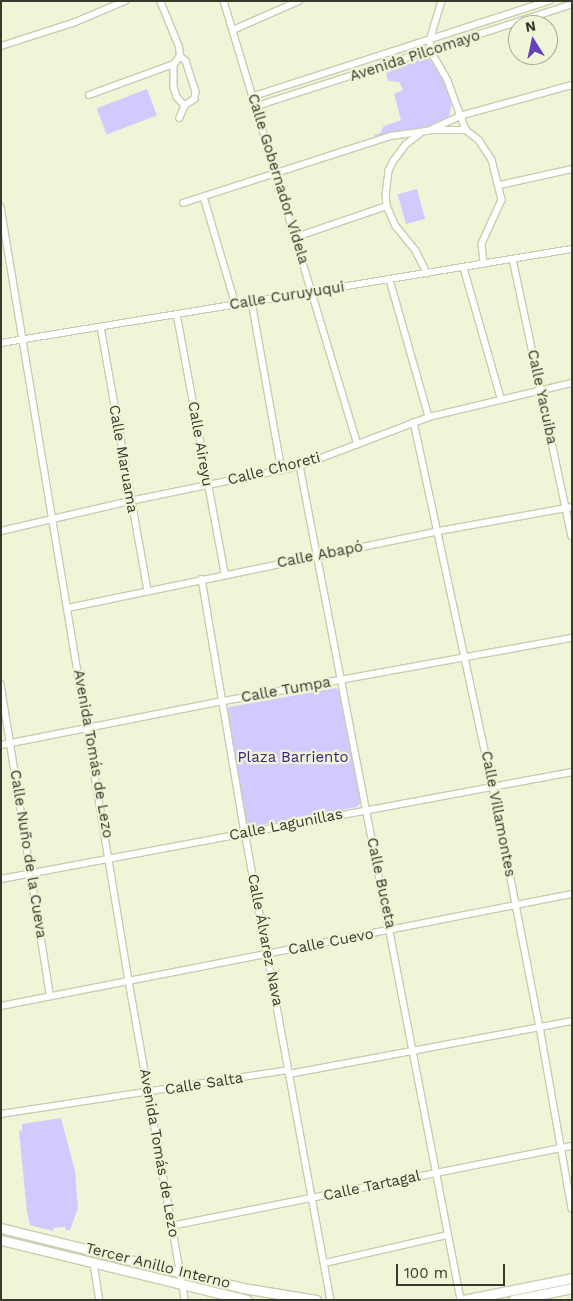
<!DOCTYPE html>
<html>
<head>
<meta charset="utf-8">
<style>
  body { margin:0 }
  #map { position:relative; width:573px; height:1301px; overflow:hidden; background:#eff5d6; font-family:"Work Sans",sans-serif }
  div>[style] { position:absolute }
  [style*='--x'] { left:calc(var(--x)*1px); top:calc(var(--y)*1px); width:calc(var(--w)*1px); rotate:calc(var(--a)*1deg) }
  .green>* { inset:0; background:#d2cafe; transform-origin:0 0 }
  .roads { filter:drop-shadow(1px 0 #c7cdae) drop-shadow(-1px 0 #c7cdae) drop-shadow(0 1px #c7cdae) drop-shadow(0 -1px #c7cdae) }
  .minor>* { height:5.5px; margin:-2.75px; padding:0 2.75px; transform-origin:2.75px; border-radius:2.75px; background:#fff }
  .secondary>* { height:9px; margin:-4.5px; padding:0 4.5px; transform-origin:4.5px; border-radius:4.5px; background:#fff }
  span { translate:-50% -50%; white-space:nowrap; text-align:center; line-height:1.15; -webkit-text-stroke:4.5px #eff5d6; paint-order:stroke }
  .street-label { font-size:15px; color:#37392d }
  .park-label { font-size:15px; color:#3f217d }
  .frame { position:absolute; inset:0; border:2px solid #37392d; pointer-events:none }
  .north { position:absolute; left:508px; top:15px; width:50px; height:50px; box-sizing:border-box; background:#eff5d6; border:1px solid #a5aa92; border-radius:50%; rotate:350deg; font-size:14px; font-weight:700; line-height:20px; text-align:center; color:#37392d }
  .north::after { content:''; display:block; margin:auto; width:18px; height:22px; background:#6542ba; clip-path:polygon(50% 0,100% 100%,50% 72%,0 100%) }
  .scale { position:absolute; left:396px; top:1264px; width:109px; height:22px; box-sizing:border-box; border:2px solid #37392d; border-top:0; padding-left:6px; font-size:15px; line-height:18px; white-space:nowrap; color:#37392d; -webkit-text-stroke:4px #eff5d6; paint-order:stroke }
</style>
</head>
<body>
<div id="map">
  <div class="green">
    <div style="clip-path:polygon(428px 56px,450px 92px,452px 103px,449px 116px,436px 125px,376px 138px,374px 135px,380px 133px,384px 126px,401px 120px,394px 94px,403px 90px,399px 82px,388px 81px,386px 73px)"></div>
    <div style="left:147px;top:89px;width:28px;height:54px;rotate:69deg"></div>
    <div style="left:417px;top:189px;width:31px;height:20px;rotate:75deg"></div>
    <div style="clip-path:polygon(336px 688px,340px 692px,361px 802px,357px 807px,252px 827px,247px 825px,226px 713px,229px 707px)"></div>
    <div style="clip-path:polygon(61px 1118px,75px 1171px,78px 1208px,70px 1230px,66px 1230px,65px 1227px,53px 1228px,53px 1231px,30px 1225px,27px 1212px,19px 1131px,22px 1130px,22px 1124px)"></div>
  </div>
  <div class="roads">
    <div class="minor">
      <div style="--x:224;--y:1;--w:463;--a:73.2"></div>
      <div style="--x:442;--y:1;--w:42;--a:106.7"></div>
      <div style="--x:430;--y:41;--w:10;--a:84"></div>
      <div style="--x:431;--y:51;--w:34;--a:60"></div>
      <div style="--x:448;--y:81;--w:52;--a:69.8"></div>
      <div style="--x:233;--y:30;--w:72;--a:-23.7"></div>
      <div style="--x:1;--y:46;--w:76;--a:-17.7"></div>
      <div style="--x:73;--y:23;--w:56;--a:-22.9"></div>
      <div style="--x:180;--y:56;--w:8;--a:40"></div>
      <div style="--x:186;--y:61;--w:32;--a:72"></div>
      <div style="--x:196;--y:91;--w:8;--a:97"></div>
      <div style="--x:195;--y:99;--w:12;--a:145"></div>
      <div style="--x:174;--y:64;--w:23;--a:90"></div>
      <div style="--x:174;--y:87;--w:10;--a:73"></div>
      <div style="--x:177;--y:97;--w:12;--a:48"></div>
      <div style="--x:185;--y:106;--w:13;--a:113"></div>
      <div style="--x:89;--y:95;--w:90;--a:-20"></div>
      <div style="--x:174;--y:64;--w:10;--a:-53"></div>
      <div style="--x:180;--y:56;--w:9;--a:-96"></div>
      <div style="--x:179;--y:47;--w:50;--a:-112.4"></div>
      <div style="--x:254;--y:96;--w:310;--a:-17.9"></div>
      <div style="--x:257;--y:106;--w:331;--a:-17.9"></div>
      <div style="--x:434;--y:130;--w:32;--a:0"></div>
      <div style="--x:466;--y:130;--w:16;--a:38"></div>
      <div style="--x:479;--y:140;--w:24;--a:57"></div>
      <div style="--x:492;--y:160;--w:41;--a:76"></div>
      <div style="--x:502;--y:200;--w:48;--a:114.4"></div>
      <div style="--x:482;--y:244;--w:20;--a:84"></div>
      <div style="--x:420;--y:134;--w:18;--a:142"></div>
      <div style="--x:406;--y:145;--w:20;--a:127"></div>
      <div style="--x:394;--y:161;--w:11;--a:117"></div>
      <div style="--x:389;--y:171;--w:23;--a:97"></div>
      <div style="--x:386;--y:194;--w:12;--a:85"></div>
      <div style="--x:387;--y:206;--w:22;--a:66"></div>
      <div style="--x:396;--y:226;--w:32;--a:51"></div>
      <div style="--x:416;--y:251;--w:25;--a:63"></div>
      <div style="--x:500;--y:185;--w:74;--a:-12.5"></div>
      <div style="--x:204;--y:197;--w:113;--a:73.5"></div>
      <div style="--x:183;--y:203;--w:219;--a:-17.9"></div>
      <div style="--x:391;--y:136;--w:37;--a:-8"></div>
      <div style="--x:428;--y:131;--w:35;--a:-25"></div>
      <div style="--x:460;--y:116;--w:116;--a:-15.5"></div>
      <div style="--x:1;--y:207;--w:785;--a:80.61"></div>
      <div style="--x:129;--y:981;--w:324;--a:80"></div>
      <div style="--x:296;--y:237;--w:96;--a:-18.8"></div>
      <div style="--x:513;--y:259;--w:283;--a:78"></div>
      <div style="--x:464;--y:268;--w:135;--a:74.1"></div>
      <div style="--x:390;--y:280;--w:142;--a:74.1"></div>
      <div style="--x:252;--y:302;--w:171;--a:79.9"></div>
      <div style="--x:177;--y:314;--w:264;--a:79.5"></div>
      <div style="--x:101;--y:327;--w:267;--a:79.9"></div>
      <div style="--x:1;--y:343;--w:579;--a:-9.35"></div>
      <div style="--x:414;--y:422;--w:372;--a:77.8"></div>
      <div style="--x:493;--y:786;--w:246;--a:79"></div>
      <div style="--x:540;--y:1027;--w:184;--a:80"></div>
      <div style="--x:300;--y:466;--w:849;--a:79.07"></div>
      <div style="--x:1;--y:531;--w:132;--a:-13.1"></div>
      <div style="--x:130;--y:501;--w:174;--a:-11.6"></div>
      <div style="--x:300;--y:466;--w:138;--a:-20.8"></div>
      <div style="--x:429;--y:417;--w:147;--a:-13.4"></div>
      <div style="--x:202;--y:579;--w:257;--a:80.4"></div>
      <div style="--x:245;--y:832;--w:476;--a:79.6"></div>
      <div style="--x:68;--y:608;--w:379;--a:-11.7"></div>
      <div style="--x:439;--y:531;--w:135;--a:-10.2"></div>
      <div style="--x:1;--y:684;--w:315;--a:81"></div>
      <div style="--x:1;--y:745;--w:227;--a:-11.2"></div>
      <div style="--x:224;--y:701;--w:354;--a:-10.3"></div>
      <div style="--x:1;--y:879;--w:581;--a:-10.61"></div>
      <div style="--x:1;--y:1006;--w:582;--a:-11.1"></div>
      <div style="--x:289;--y:1074;--w:288;--a:-10.6"></div>
      <div style="--x:1;--y:1114;--w:290;--a:-8.7"></div>
      <div style="--x:171;--y:1226;--w:409;--a:-11.3"></div>
      <div style="--x:325;--y:1263;--w:125;--a:-12.9"></div>
      <div style="--x:94;--y:1264;--w:36;--a:81"></div>
    </div>
    <div class="secondary">
      <div style="--x:1;--y:1228;--w:249;--a:13.9"></div>
      <div style="--x:243;--y:1288;--w:74;--a:9.3"></div>
      <div style="--x:1;--y:1240;--w:253;--a:13.7"></div>
      <div style="--x:463;--y:1300;--w:111;--a:-11.4"></div>
      <div style="--x:513;--y:1300;--w:60;--a:-11.5"></div>
    </div>
  </div>
  <div class="street-label">
    <span style="left:415px;top:56px;rotate:-18deg">Avenida Pilcomayo</span>
    <span style="left:278px;top:179px;rotate:73deg">Calle Gobernador Videla</span>
    <span style="left:287px;top:296px;rotate:-9deg">Calle Curuyuqui</span>
    <span style="left:542px;top:397px;rotate:78deg">Calle Yacuiba</span>
    <span style="left:200px;top:444px;rotate:80deg">Calle Aireyu</span>
    <span style="left:123px;top:459px;rotate:80deg">Calle Maruama</span>
    <span style="left:274px;top:469px;rotate:-14deg">Calle Choreti</span>
    <span style="left:320px;top:555px;rotate:-11deg">Calle Abapó</span>
    <span style="left:286px;top:690px;rotate:-10deg">Calle Tumpa</span>
    <span style="left:93px;top:754px;rotate:80deg">Avenida Tomás de Lezo</span>
    <span style="left:498px;top:814px;rotate:79deg">Calle Villamontes</span>
    <span style="left:286px;top:825px;rotate:-11deg">Calle Lagunillas</span>
    <span style="left:28px;top:854px;rotate:81deg">Calle Nuño de la Cueva</span>
    <span style="left:381px;top:883px;rotate:78deg">Calle Buceta</span>
    <span style="left:265px;top:940px;rotate:79deg">Calle Álvarez Nava</span>
    <span style="left:331px;top:942px;rotate:-11deg">Calle Cuevo</span>
    <span style="left:204px;top:1084px;rotate:-9deg">Calle Salta</span>
    <span style="left:159px;top:1153px;rotate:80deg">Avenida Tomás de Lezo</span>
    <span style="left:372px;top:1186px;rotate:-12deg">Calle Tartagal</span>
    <span style="left:158px;top:1266px;rotate:14deg">Tercer Anillo Interno</span>
  </div>
  <div class="park-label">
    <span style="left:293px;top:758px">Plaza Barriento</span>
  </div>
  <div class="frame"></div>
  <div class="north">N</div>
  <div class="scale">100 m</div>
</div>
</body>
</html>
